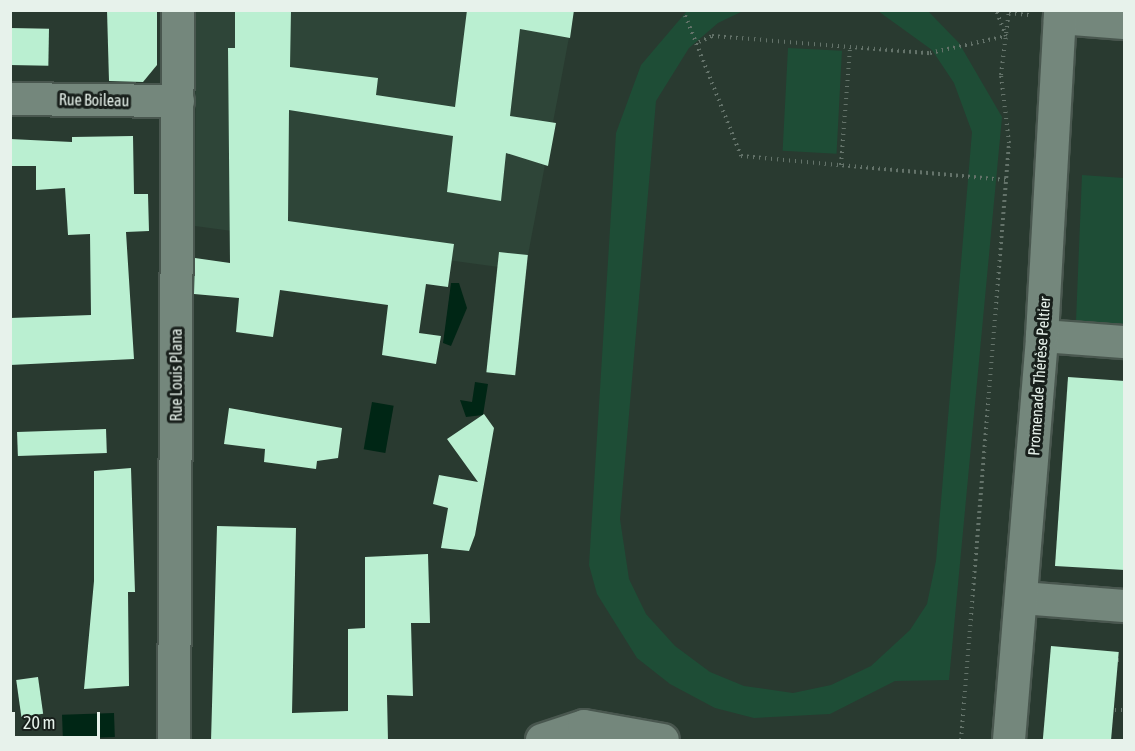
<!DOCTYPE html>
<html>
<head>
<meta charset="utf-8">
<style>
  body { margin:0 }
  #map { position:relative; width:1135px; height:751px; overflow:hidden; background:#293a30; font-family:"Asap Condensed",sans-serif }
  div>[style] { position:absolute }
  [style*='--x'] { left:calc(var(--x)*1px); top:calc(var(--y)*1px); width:calc(var(--w)*1px); rotate:calc(var(--a)*1deg) }
  .built>* { inset:0; background:#2e4538 }
  .green>* { inset:0; background:#1e4d36; transform-origin:0 0 }
  .water>* { inset:0; background:#002615; transform-origin:0 0 }
  .building>* { inset:0; background:#baefd1; transform-origin:0 0 }
  .path>* { height:4px; margin-top:-2px; transform-origin:0; background:repeating-linear-gradient(90deg,#64736a 0 1.5px,transparent 0 6px) }
  .roads { filter:drop-shadow(2px 0 #49574f) drop-shadow(-2px 0 #49574f) drop-shadow(0 2px #49574f) drop-shadow(0 -2px #49574f) }
  .minor>* { height:32px; margin:-16px; padding:0 16px; transform-origin:16px; border-radius:16px; background:#74877c }
  span { translate:-50% -50%; white-space:nowrap; text-align:center; line-height:1.15; -webkit-text-stroke:6px #181f1b; paint-order:stroke }
  .street-label { font-size:16px; color:#e7f2eb }
  .frame { position:absolute; inset:0; border:12px solid #e7f2eb; pointer-events:none }
  .scale { position:absolute; left:12px; top:712px; width:88px; height:27px; box-sizing:border-box; border:3px solid #e7f2eb; border-top:0; padding-left:8px; font-size:18px; line-height:21px; white-space:nowrap; color:#e7f2eb; -webkit-text-stroke:4px #181f1b; paint-order:stroke }
</style>
</head>
<body>
<div id="map">
  <div class="built">
    <div style="clip-path:polygon(196px 11px,574px 11px,528px 255px,514px 269px,195px 226px)"></div>
  </div>
  <div class="green">
    <div style="clip-path:polygon(687px 11px,743px 11px,718px 23px,689px 48px,656px 101px,620px 519px,629px 579px,646px 614px,675px 646px,710px 672px,744px 686px,793px 693px,831px 685px,871px 666px,910px 630px,927px 604px,936px 561px,972px 132px,954px 83px,932px 50px,878px 11px,928px 11px,959px 43px,1002px 117px,949px 680px,895px 681px,830px 714px,754px 718px,715px 708px,670px 684px,637px 658px,597px 594px,589px 565px,616px 133px,641px 65px)"></div>
    <div style="left:788px;top:48px;width:54px;height:103px;rotate:3deg"></div>
    <div style="clip-path:polygon(1082px 175px,1124px 178px,1124px 324px,1076px 321px)"></div>
  </div>
  <div class="water">
    <div style="clip-path:polygon(451px 283px,459px 283px,467px 308px,451px 346px,443px 343px)"></div>
    <div style="clip-path:polygon(475px 382px,488px 384px,483px 415px,466px 417px,460px 400px,472px 402px)"></div>
    <div style="left:372px;top:402px;width:22px;height:48px;rotate:10deg"></div>
    <div style="left:114px;top:713px;width:24px;height:52px;rotate:88deg"></div>
  </div>
  <div class="building">
    <div style="clip-path:polygon(107px 10px,157px 10px,157px 65px,143px 82px,109px 81px)"></div>
    <div style="clip-path:polygon(235px 10px,291px 10px,290px 67px,378px 78px,376px 95px,455px 107px,467px 10px,574px 10px,570px 38px,520px 29px,510px 116px,556px 123px,548px 166px,506px 153px,501px 201px,447px 192px,453px 136px,289px 110px,288px 221px,454px 244px,448px 287px,426px 284px,419px 333px,441px 336px,436px 364px,382px 355px,388px 305px,280px 290px,273px 337px,236px 332px,239px 298px,194px 294px,195px 258px,230px 263px,228px 48px,235px 48px)"></div>
    <div style="left:10px;top:28px;width:39px;height:37px;rotate:1deg"></div>
    <div style="clip-path:polygon(133px 136px,134px 194px,148px 194px,149px 231px,126px 232px,134px 359px,10px 365px,10px 318px,91px 315px,90px 234px,68px 235px,65px 188px,36px 190px,36px 166px,10px 166px,10px 139px,72px 142px,72px 137px)"></div>
    <div style="left:499px;top:252px;width:29px;height:121px;rotate:6deg"></div>
    <div style="clip-path:polygon(1068px 377px,1125px 381px,1125px 570px,1055px 566px)"></div>
    <div style="clip-path:polygon(229px 408px,342px 428px,338px 458px,317px 461px,316px 469px,264px 462px,265px 449px,224px 444px)"></div>
    <div style="clip-path:polygon(484px 414px,494px 428px,475px 535px,469px 551px,441px 548px,448px 508px,433px 504px,439px 475px,478px 482px,447px 439px)"></div>
    <div style="left:106px;top:429px;width:24px;height:89px;rotate:88deg"></div>
    <div style="clip-path:polygon(131px 468px,135px 592px,128px 592px,129px 686px,84px 689px,94px 581px,94px 471px)"></div>
    <div style="clip-path:polygon(217px 526px,296px 528px,292px 713px,348px 711px,348px 629px,365px 628px,365px 557px,428px 554px,430px 623px,411px 623px,413px 696px,387px 695px,388px 741px,211px 741px)"></div>
    <div style="left:1051px;top:646px;width:68px;height:95px;rotate:5deg"></div>
    <div style="left:38px;top:677px;width:37px;height:22px;rotate:82deg"></div>
  </div>
  <div class="path">
    <div style="--x:683;--y:10;--w:157;--a:68.3"></div>
    <div style="--x:741;--y:156;--w:266;--a:5.2"></div>
    <div style="--x:1009;--y:13;--w:20;--a:6"></div>
    <div style="--x:699;--y:42;--w:14;--a:-25"></div>
    <div style="--x:712;--y:36;--w:219;--a:4.5"></div>
    <div style="--x:930;--y:53;--w:78;--a:-12.6"></div>
    <div style="--x:1006;--y:36;--w:28;--a:-111"></div>
    <div style="--x:841;--y:165;--w:118;--a:-85.6"></div>
    <div style="--x:1118;--y:660;--w:6;--a:0"></div>
    <div style="--x:1115;--y:710;--w:9;--a:0"></div>
    <div style="--x:961;--y:740;--w:599;--a:-85.4"></div>
    <div style="--x:1009;--y:143;--w:68;--a:-96.7"></div>
    <div style="--x:1001;--y:75;--w:65;--a:-83"></div>
  </div>
  <div class="roads">
    <div class="minor">
      <div style="--x:1060;--y:18;--w:64;--a:4.5"></div>
      <div style="--x:10;--y:99;--w:168;--a:0.7"></div>
      <div style="--x:1042;--y:336;--w:82;--a:4.2"></div>
      <div style="--x:1022;--y:598;--w:102;--a:4.5"></div>
      <div style="--x:174;--y:740;--w:730;--a:-89.69"></div>
      <div style="--x:542;--y:740;--w:44;--a:-18.4"></div>
      <div style="--x:584;--y:726;--w:80;--a:10"></div>
      <div style="--x:1009;--y:740;--w:405;--a:-85.3"></div>
      <div style="--x:1042;--y:336;--w:326;--a:-86.8"></div>
    </div>
  </div>
  <div class="street-label">
    <span style="left:94px;top:100px;rotate:1deg">Rue Boileau</span>
    <span style="left:176px;top:375px;rotate:-90deg">Rue Louis Plana</span>
    <span style="left:1039px;top:376px;rotate:-86deg">Promenade Thérèse Peltier</span>
  </div>
  <div class="frame"></div>
  <div class="scale">20 m</div>
</div>
</body>
</html>
